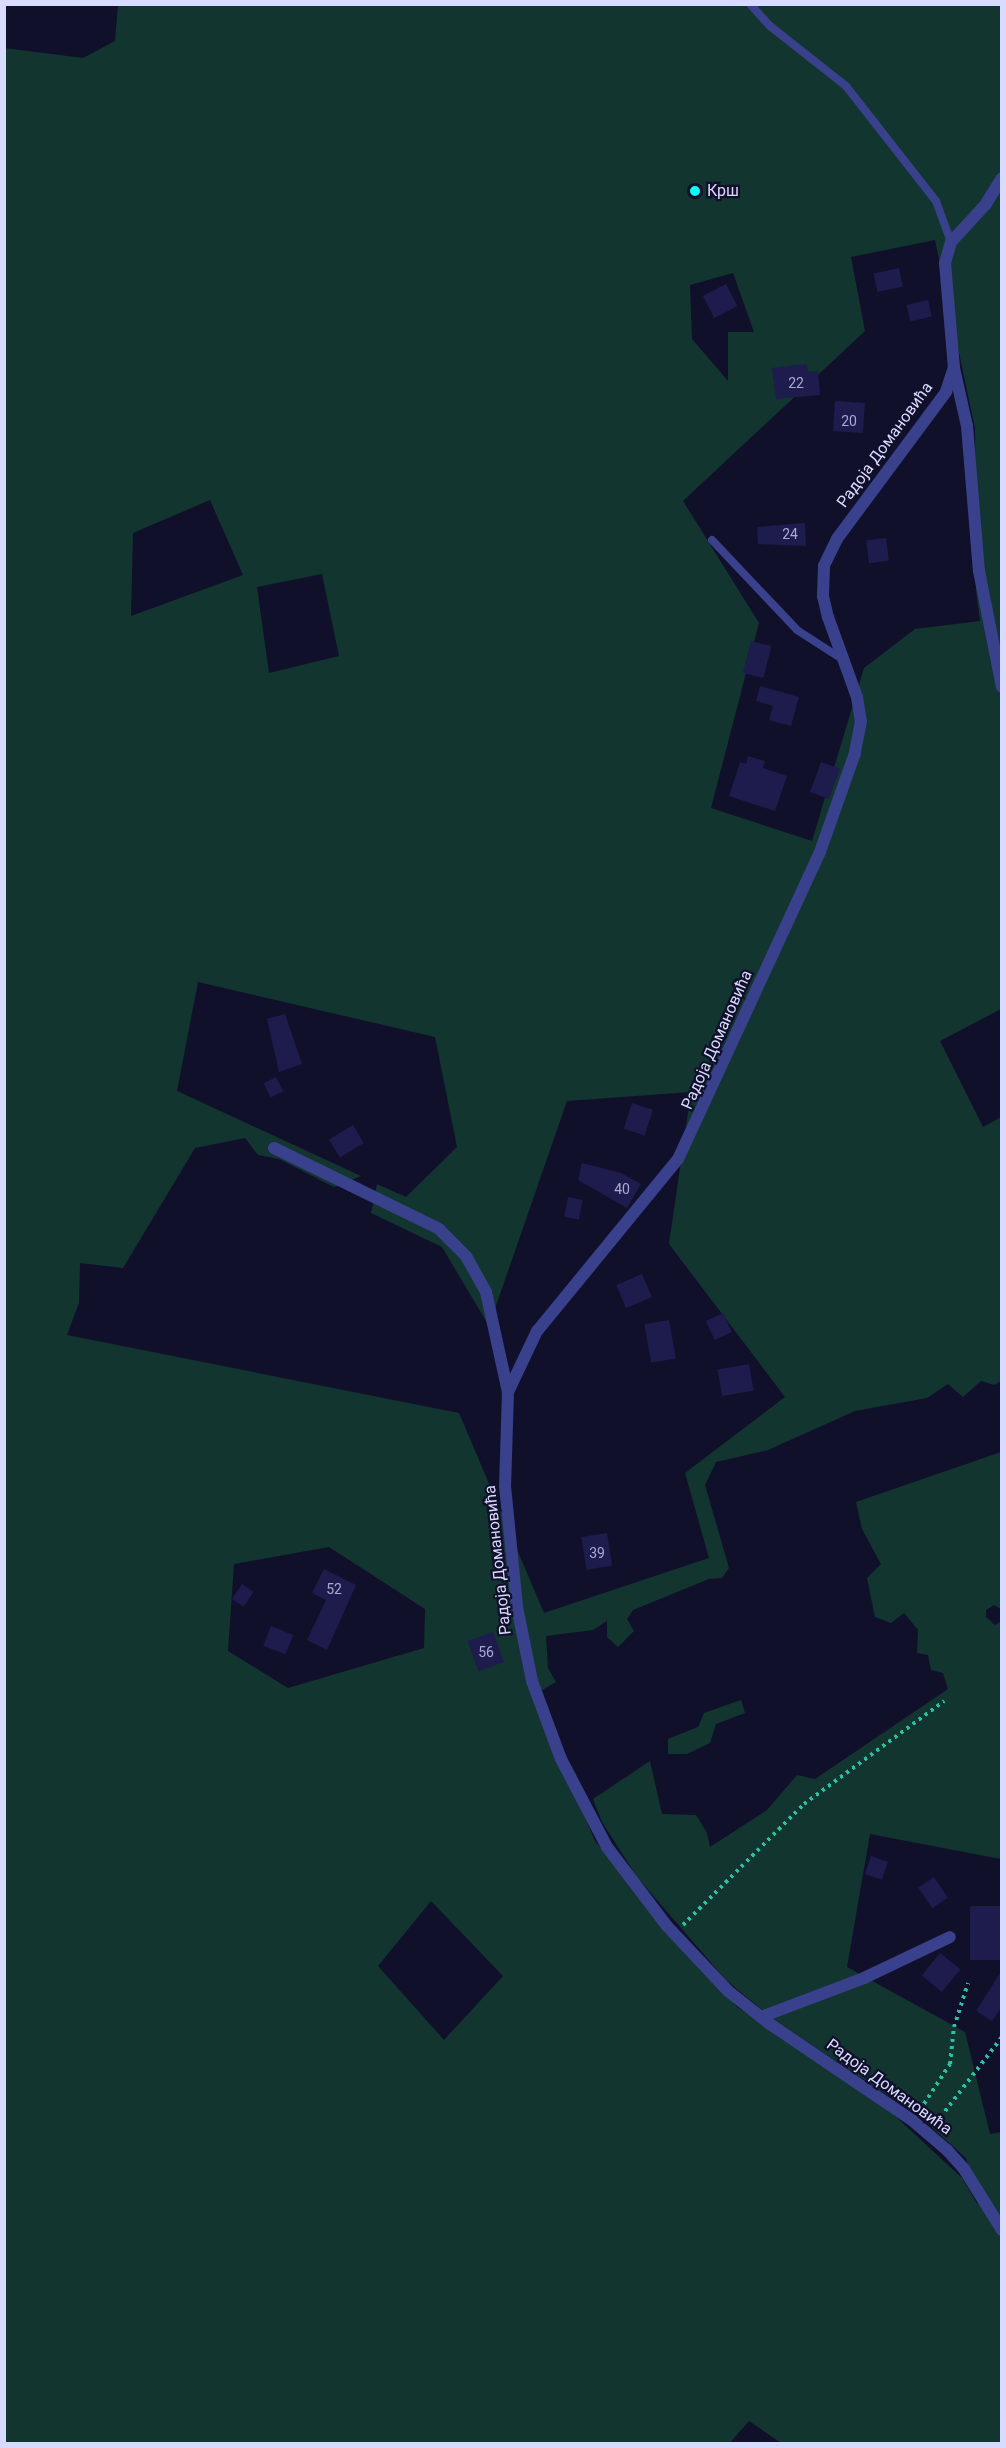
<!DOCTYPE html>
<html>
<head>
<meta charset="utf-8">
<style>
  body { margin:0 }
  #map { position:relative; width:1006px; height:2448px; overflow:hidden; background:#11102b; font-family:Roboto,sans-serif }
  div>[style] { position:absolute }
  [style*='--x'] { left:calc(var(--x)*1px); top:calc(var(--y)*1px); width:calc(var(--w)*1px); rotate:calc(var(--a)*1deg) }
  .green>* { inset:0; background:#12352f }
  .building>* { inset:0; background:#1e1b4d; transform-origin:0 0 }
  .path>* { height:4px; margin-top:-2px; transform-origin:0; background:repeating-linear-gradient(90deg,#2bc1a4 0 3px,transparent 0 7.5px) }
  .service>* { height:8px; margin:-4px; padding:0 4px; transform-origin:4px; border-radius:4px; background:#39418c }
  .minor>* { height:12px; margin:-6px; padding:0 6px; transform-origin:6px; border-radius:6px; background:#39418c }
  .dots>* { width:16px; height:16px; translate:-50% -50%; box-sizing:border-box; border:3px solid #11102b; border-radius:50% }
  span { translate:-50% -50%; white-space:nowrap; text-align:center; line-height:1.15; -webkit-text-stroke:4.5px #11102b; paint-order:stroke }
  .number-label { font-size:14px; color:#aaaad2 }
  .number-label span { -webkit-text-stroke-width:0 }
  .poi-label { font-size:16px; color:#d9daff }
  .left { translate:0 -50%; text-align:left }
  .street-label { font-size:16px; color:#d9daff }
  .frame { position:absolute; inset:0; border:6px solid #d9daff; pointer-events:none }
</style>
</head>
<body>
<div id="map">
  <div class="green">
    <div style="clip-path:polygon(evenodd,118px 4px,1001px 5px,1001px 1009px,940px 1041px,983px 1127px,1001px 1117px,1001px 1381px,994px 1385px,981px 1381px,963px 1397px,948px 1384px,927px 1398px,855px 1411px,768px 1450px,716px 1462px,705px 1485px,729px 1568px,722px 1578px,709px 1579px,633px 1610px,627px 1619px,634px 1631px,618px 1647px,607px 1637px,607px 1621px,593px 1630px,546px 1636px,548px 1668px,556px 1682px,534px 1695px,595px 1841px,736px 2006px,893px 2114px,962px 2178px,978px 2205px,966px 2158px,921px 2118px,772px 2018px,726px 1980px,637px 1877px,602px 1822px,593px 1799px,650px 1761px,662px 1814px,696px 1815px,707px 1833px,710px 1847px,767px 1810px,797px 1775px,815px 1779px,948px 1689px,943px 1673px,931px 1670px,928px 1655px,917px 1653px,918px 1630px,904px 1613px,891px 1623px,875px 1617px,867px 1578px,881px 1564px,862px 1529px,856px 1502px,1001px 1452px,1001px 1609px,994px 1605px,986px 1610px,986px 1617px,995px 1625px,1001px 1621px,1001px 1859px,870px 1834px,847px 1967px,965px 2032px,990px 2134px,1001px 2132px,1001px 2443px,781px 2443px,749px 2421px,729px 2444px,5px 2443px,4px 48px,83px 58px,115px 41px,118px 4px,935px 240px,975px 428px,976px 591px,980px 621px,915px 629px,864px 668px,812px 841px,711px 808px,759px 623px,683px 501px,865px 331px,851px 257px,935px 240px,118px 4px,733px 273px,754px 332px,728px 332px,728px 381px,692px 339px,690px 285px,733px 273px,118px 4px,210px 500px,243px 575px,131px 616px,133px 533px,210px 500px,118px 4px,322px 574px,339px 656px,269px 673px,257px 587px,322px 574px,118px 4px,198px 982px,435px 1037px,457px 1147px,406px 1197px,377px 1184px,371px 1213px,442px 1247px,489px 1326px,567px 1101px,691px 1092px,669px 1244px,785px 1397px,685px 1473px,709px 1558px,544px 1613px,459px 1413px,67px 1335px,79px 1303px,80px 1263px,123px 1268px,195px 1148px,245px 1138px,258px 1155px,279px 1159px,334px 1187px,361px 1176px,177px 1091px,198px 982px,118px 4px,329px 1547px,425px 1609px,424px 1648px,288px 1688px,228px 1651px,234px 1564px,329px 1547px,118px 4px,431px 1901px,503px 1976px,444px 2040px,378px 1966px,431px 1901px)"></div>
    <div style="clip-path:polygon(741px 1700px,745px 1713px,716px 1724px,710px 1743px,687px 1754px,668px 1754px,668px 1739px,698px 1727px,704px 1713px)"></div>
  </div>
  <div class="building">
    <div style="left:899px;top:268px;width:19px;height:26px;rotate:78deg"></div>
    <div style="left:726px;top:284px;width:25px;height:26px;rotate:63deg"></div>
    <div style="left:928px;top:300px;width:17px;height:22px;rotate:77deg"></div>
    <div style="clip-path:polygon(807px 364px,808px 372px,818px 371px,820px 395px,776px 399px,772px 368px)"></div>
    <div style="left:835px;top:401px;width:30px;height:30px;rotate:4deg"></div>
    <div style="clip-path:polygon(805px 523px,806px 546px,758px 544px,757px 527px)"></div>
    <div style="left:886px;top:538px;width:23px;height:20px;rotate:83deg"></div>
    <div style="left:751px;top:641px;width:21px;height:33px;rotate:14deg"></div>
    <div style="clip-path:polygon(760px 686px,799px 697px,791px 726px,769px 720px,773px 706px,756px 701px)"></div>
    <div style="clip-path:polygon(748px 756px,765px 761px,763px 768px,787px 776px,775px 811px,729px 796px,740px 762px,746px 764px)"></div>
    <div style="left:821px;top:762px;width:20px;height:32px;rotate:20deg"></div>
    <div style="clip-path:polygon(285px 1014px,302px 1064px,279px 1072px,267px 1019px)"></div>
    <div style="left:276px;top:1077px;width:16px;height:14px;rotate:63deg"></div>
    <div style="left:632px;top:1103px;width:22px;height:27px;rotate:18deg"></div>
    <div style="left:353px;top:1125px;width:21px;height:28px;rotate:59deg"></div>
    <div style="clip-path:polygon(582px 1163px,621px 1173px,641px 1184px,627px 1208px,578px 1180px)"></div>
    <div style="left:568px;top:1197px;width:15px;height:20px;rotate:11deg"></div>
    <div style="left:642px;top:1274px;width:25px;height:28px;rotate:67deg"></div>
    <div style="left:723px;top:1313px;width:21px;height:19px;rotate:65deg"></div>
    <div style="left:669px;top:1320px;width:39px;height:25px;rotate:80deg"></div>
    <div style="left:749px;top:1364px;width:27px;height:32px;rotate:80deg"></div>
    <div style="left:607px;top:1533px;width:33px;height:26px;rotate:81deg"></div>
    <div style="clip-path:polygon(324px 1569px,356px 1585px,327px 1650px,307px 1640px,326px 1600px,312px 1593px)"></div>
    <div style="left:242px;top:1584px;width:14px;height:18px;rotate:34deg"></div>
    <div style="left:271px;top:1626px;width:24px;height:21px;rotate:22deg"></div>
    <div style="left:493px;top:1632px;width:32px;height:27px;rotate:70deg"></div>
    <div style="left:871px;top:1856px;width:18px;height:19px;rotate:19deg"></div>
    <div style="left:934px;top:1877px;width:25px;height:19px;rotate:56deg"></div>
    <div style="left:970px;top:1906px;width:32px;height:54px"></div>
    <div style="left:940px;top:1953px;width:26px;height:29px;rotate:39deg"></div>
    <div style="clip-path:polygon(1002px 1970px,1002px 2007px,992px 2021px,976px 2011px)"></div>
  </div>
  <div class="path">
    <div style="--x:683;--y:1925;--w:171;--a:-45"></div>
    <div style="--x:804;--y:1804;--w:174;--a:-36.3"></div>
    <div style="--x:920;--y:2110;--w:55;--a:-56.9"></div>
    <div style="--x:950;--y:2064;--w:37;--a:-84"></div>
    <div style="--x:954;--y:2027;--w:46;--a:-72.3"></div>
    <div style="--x:936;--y:2123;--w:108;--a:-52.5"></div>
  </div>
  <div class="service">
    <div style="--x:750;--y:4;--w:30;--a:48"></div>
    <div style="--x:770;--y:26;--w:97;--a:38.3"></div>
    <div style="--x:846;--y:86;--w:146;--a:52"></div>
    <div style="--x:936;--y:201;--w:44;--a:69.9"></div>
    <div style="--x:712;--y:540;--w:124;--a:46.6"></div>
    <div style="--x:797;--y:630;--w:54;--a:32.8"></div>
  </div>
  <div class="minor">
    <div style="--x:1002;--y:178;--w:31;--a:122"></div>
    <div style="--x:986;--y:204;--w:52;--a:132.6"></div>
    <div style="--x:951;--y:242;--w:22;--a:106"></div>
    <div style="--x:945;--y:263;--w:104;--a:85.1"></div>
    <div style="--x:954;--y:367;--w:26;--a:108"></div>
    <div style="--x:946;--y:392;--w:183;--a:126.6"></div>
    <div style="--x:837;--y:539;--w:30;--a:116"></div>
    <div style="--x:824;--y:566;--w:30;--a:92"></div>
    <div style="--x:823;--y:596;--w:22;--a:77"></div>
    <div style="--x:828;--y:617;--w:85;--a:70.1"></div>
    <div style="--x:857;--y:697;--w:24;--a:81"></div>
    <div style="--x:861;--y:721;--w:33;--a:101"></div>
    <div style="--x:855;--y:753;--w:105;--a:109.5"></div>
    <div style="--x:820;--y:852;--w:338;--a:114.8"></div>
    <div style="--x:678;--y:1159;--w:222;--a:129.3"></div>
    <div style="--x:537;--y:1331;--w:68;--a:115.4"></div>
    <div style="--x:508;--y:1392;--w:94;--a:91.8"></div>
    <div style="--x:505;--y:1486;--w:122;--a:84.3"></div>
    <div style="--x:517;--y:1607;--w:76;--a:78.5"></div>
    <div style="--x:532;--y:1681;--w:83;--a:69.6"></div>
    <div style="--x:561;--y:1759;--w:99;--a:62.4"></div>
    <div style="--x:607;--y:1847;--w:99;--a:52.8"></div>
    <div style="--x:667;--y:1926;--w:89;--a:46.8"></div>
    <div style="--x:728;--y:1991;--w:53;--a:38.2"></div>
    <div style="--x:770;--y:2024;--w:173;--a:34.1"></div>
    <div style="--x:913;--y:2121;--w:45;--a:40.5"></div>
    <div style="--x:947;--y:2150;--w:25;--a:48"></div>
    <div style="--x:964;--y:2169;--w:72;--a:58.1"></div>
    <div style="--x:954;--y:368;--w:59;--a:77.4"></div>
    <div style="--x:967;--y:426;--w:145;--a:85.3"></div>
    <div style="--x:979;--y:571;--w:118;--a:78.8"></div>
    <div style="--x:274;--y:1148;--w:184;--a:26.1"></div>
    <div style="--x:439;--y:1229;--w:38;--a:45"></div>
    <div style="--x:466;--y:1256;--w:41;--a:60.9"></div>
    <div style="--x:486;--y:1292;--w:102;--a:77.6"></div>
    <div style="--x:761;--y:2017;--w:110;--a:-20.7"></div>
    <div style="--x:864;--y:1978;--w:95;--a:-25.5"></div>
  </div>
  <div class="dots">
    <div style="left:695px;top:191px;background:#05fff6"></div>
  </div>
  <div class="number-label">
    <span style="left:796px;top:383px">22</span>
    <span style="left:849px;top:421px">20</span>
    <span style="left:790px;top:534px">24</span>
    <span style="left:622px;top:1189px">40</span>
    <span style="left:597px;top:1553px">39</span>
    <span style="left:334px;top:1589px">52</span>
    <span style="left:486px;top:1652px">56</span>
  </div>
  <div class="poi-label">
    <span class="left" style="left:707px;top:191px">Крш</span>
  </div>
  <div class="street-label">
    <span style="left:885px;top:445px;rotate:-54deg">Радоја Домановића</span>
    <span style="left:717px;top:1040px;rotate:-66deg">Радоја Домановића</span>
    <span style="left:498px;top:1560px;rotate:-96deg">Радоја Домановића</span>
    <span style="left:889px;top:2087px;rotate:36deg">Радоја Домановића</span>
  </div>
  <div class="frame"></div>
</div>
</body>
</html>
